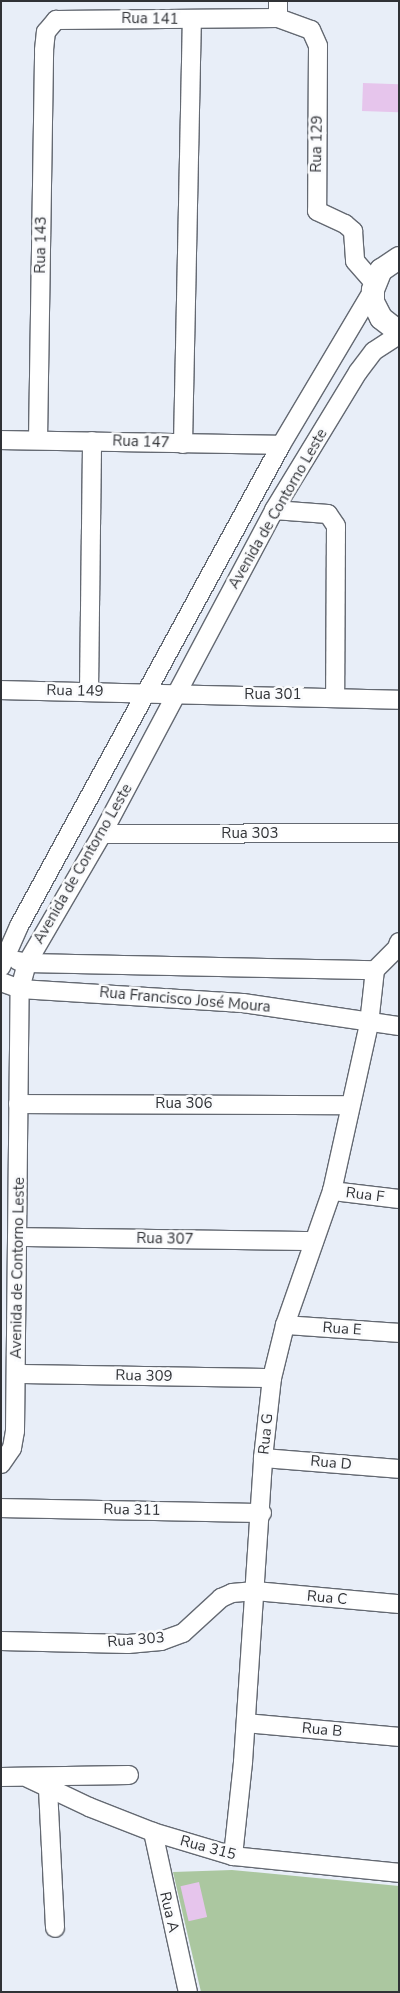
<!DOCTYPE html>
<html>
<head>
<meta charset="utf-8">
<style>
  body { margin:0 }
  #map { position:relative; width:400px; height:1993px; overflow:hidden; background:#e8eef8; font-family:"Nunito Sans",sans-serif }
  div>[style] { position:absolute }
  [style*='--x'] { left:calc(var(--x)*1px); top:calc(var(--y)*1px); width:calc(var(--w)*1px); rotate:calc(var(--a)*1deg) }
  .green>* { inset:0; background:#abc7a0 }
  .building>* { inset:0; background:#e6c5ec; transform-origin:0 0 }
  .roads { filter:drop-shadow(1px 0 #646972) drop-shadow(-1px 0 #646972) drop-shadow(0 1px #646972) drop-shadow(0 -1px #646972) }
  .minor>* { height:18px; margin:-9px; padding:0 9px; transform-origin:9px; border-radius:9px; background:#fff }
  .major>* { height:22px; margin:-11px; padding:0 11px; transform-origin:11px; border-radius:11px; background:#fff }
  span { translate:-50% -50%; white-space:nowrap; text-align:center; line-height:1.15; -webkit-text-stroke:5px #fafbfd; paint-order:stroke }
  .street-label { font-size:15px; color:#303236 }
  .frame { position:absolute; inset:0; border:2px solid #303236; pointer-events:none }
</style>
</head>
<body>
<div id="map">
  <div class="green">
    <div style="clip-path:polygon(232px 1870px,399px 1886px,399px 1992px,201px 1992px,173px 1872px)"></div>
  </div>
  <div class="building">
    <div style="left:363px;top:83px;width:36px;height:28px;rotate:2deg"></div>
    <div style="left:199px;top:1882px;width:36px;height:19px;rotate:77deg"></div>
  </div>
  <div class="roads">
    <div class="minor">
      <div style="--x:278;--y:1;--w:17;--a:90"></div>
      <div style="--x:1;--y:440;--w:280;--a:1"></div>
      <div style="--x:38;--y:440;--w:390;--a:-89.1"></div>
      <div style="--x:44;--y:50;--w:18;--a:-84"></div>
      <div style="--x:46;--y:32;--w:16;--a:-50"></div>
      <div style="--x:56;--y:20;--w:222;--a:-0.5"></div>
      <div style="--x:278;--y:18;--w:35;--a:20"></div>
      <div style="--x:311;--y:30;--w:17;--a:66"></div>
      <div style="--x:318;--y:46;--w:165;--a:90.3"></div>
      <div style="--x:317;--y:211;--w:31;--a:25"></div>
      <div style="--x:345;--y:224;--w:11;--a:41"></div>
      <div style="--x:353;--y:231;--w:30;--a:86"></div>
      <div style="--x:355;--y:261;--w:29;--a:49"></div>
      <div style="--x:183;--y:444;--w:424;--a:-88.8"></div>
      <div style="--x:274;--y:510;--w:54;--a:4.2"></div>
      <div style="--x:328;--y:514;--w:14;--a:56"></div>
      <div style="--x:336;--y:526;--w:170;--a:90.3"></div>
      <div style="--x:1;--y:690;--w:398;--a:1.4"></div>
      <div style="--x:89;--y:691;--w:250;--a:-89.3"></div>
      <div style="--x:102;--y:834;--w:297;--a:-0.2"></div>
      <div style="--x:18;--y:961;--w:9;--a:13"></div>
      <div style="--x:27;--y:963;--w:348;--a:1.2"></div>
      <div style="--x:1;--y:967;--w:45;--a:-66.3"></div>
      <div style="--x:19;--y:926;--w:548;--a:-61.42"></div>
      <div style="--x:281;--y:445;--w:180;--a:-59.3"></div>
      <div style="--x:1;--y:982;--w:20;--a:20"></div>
      <div style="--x:20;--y:989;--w:223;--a:3.6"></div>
      <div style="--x:243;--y:1003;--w:158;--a:8.4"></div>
      <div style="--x:18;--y:1104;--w:332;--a:0.2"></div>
      <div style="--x:332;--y:1191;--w:67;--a:6.8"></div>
      <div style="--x:17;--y:1237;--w:297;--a:0.8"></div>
      <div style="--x:285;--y:1325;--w:114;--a:4"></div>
      <div style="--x:16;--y:1374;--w:256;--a:0.9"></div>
      <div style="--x:263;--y:1458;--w:136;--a:4.6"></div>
      <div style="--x:1;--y:1464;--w:19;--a:-55"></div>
      <div style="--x:12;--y:1448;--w:17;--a:-80"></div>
      <div style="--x:15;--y:1431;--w:442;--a:-89.4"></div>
      <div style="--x:20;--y:989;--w:27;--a:-75"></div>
      <div style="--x:27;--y:963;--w:149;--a:-59.8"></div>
      <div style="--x:102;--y:834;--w:367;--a:-62"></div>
      <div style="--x:274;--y:510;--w:162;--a:-58.7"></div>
      <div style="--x:358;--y:372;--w:26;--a:-53"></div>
      <div style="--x:374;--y:351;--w:30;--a:-33"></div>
      <div style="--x:1;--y:1508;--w:261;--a:1.1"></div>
      <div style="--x:1;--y:1641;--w:127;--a:1.4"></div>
      <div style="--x:128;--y:1644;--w:33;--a:-5"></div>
      <div style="--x:161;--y:1641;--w:23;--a:-20"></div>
      <div style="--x:183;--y:1633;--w:52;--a:-42.6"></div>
      <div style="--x:221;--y:1598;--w:12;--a:-24"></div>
      <div style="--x:232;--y:1593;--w:23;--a:-5"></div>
      <div style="--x:255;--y:1591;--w:145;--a:5.2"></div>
      <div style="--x:246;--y:1723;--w:154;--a:5.2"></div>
      <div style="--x:1;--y:1777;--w:128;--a:-0.9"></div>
      <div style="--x:28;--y:1778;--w:68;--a:25.4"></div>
      <div style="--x:89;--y:1807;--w:69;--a:21.3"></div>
      <div style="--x:153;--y:1832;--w:84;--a:16.7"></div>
      <div style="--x:233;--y:1856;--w:167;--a:5.8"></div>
      <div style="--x:48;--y:1789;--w:139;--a:87.1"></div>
      <div style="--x:153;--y:1832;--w:164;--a:77.7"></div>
      <div style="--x:233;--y:1856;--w:95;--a:-83.9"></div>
      <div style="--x:243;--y:1762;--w:305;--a:-86.2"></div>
      <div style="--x:263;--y:1458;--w:81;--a:-83.6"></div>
      <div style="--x:272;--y:1378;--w:55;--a:-76.2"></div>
      <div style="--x:285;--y:1325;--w:142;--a:-70.7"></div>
      <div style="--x:332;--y:1191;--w:171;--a:-77.5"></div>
      <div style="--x:369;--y:1024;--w:54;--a:-83.7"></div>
      <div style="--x:375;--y:970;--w:31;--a:-45"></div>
      <div style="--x:397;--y:948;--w:6;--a:-72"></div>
    </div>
    <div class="major">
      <div style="--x:399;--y:258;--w:22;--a:146"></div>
      <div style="--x:381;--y:270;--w:22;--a:112"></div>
      <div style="--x:373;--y:290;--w:12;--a:90"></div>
      <div style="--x:373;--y:302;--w:18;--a:63"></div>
      <div style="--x:381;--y:318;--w:23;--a:38"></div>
    </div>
  </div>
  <div class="street-label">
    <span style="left:150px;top:19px;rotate:1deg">Rua 141</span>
    <span style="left:317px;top:144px;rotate:-89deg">Rua 129</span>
    <span style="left:41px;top:245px;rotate:-89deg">Rua 143</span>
    <span style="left:141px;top:442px;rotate:2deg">Rua 147</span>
    <span style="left:278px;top:509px;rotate:-60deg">Avenida de Contorno Leste</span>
    <span style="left:75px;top:691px;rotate:1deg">Rua 149</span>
    <span style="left:273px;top:695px">Rua 301</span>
    <span style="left:250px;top:834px">Rua 303</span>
    <span style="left:83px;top:864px;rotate:-60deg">Avenida de Contorno Leste</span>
    <span style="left:185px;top:1000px;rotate:5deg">Rua Francisco José Moura</span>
    <span style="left:184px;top:1104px">Rua 306</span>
    <span style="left:365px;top:1195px;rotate:7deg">Rua F</span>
    <span style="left:165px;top:1239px;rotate:1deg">Rua 307</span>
    <span style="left:18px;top:1268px;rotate:-89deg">Avenida de Contorno Leste</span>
    <span style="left:342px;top:1329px;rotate:4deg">Rua E</span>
    <span style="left:144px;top:1376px;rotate:1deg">Rua 309</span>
    <span style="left:266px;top:1434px;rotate:-84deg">Rua G</span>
    <span style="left:331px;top:1463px;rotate:5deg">Rua D</span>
    <span style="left:132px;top:1510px;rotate:1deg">Rua 311</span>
    <span style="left:327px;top:1598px;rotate:5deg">Rua C</span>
    <span style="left:136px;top:1640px;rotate:-5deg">Rua 303</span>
    <span style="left:322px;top:1730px;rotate:5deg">Rua B</span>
    <span style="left:208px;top:1848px;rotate:15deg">Rua 315</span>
    <span style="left:169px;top:1912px;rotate:77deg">Rua A</span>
  </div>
  <div class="frame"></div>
</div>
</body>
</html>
